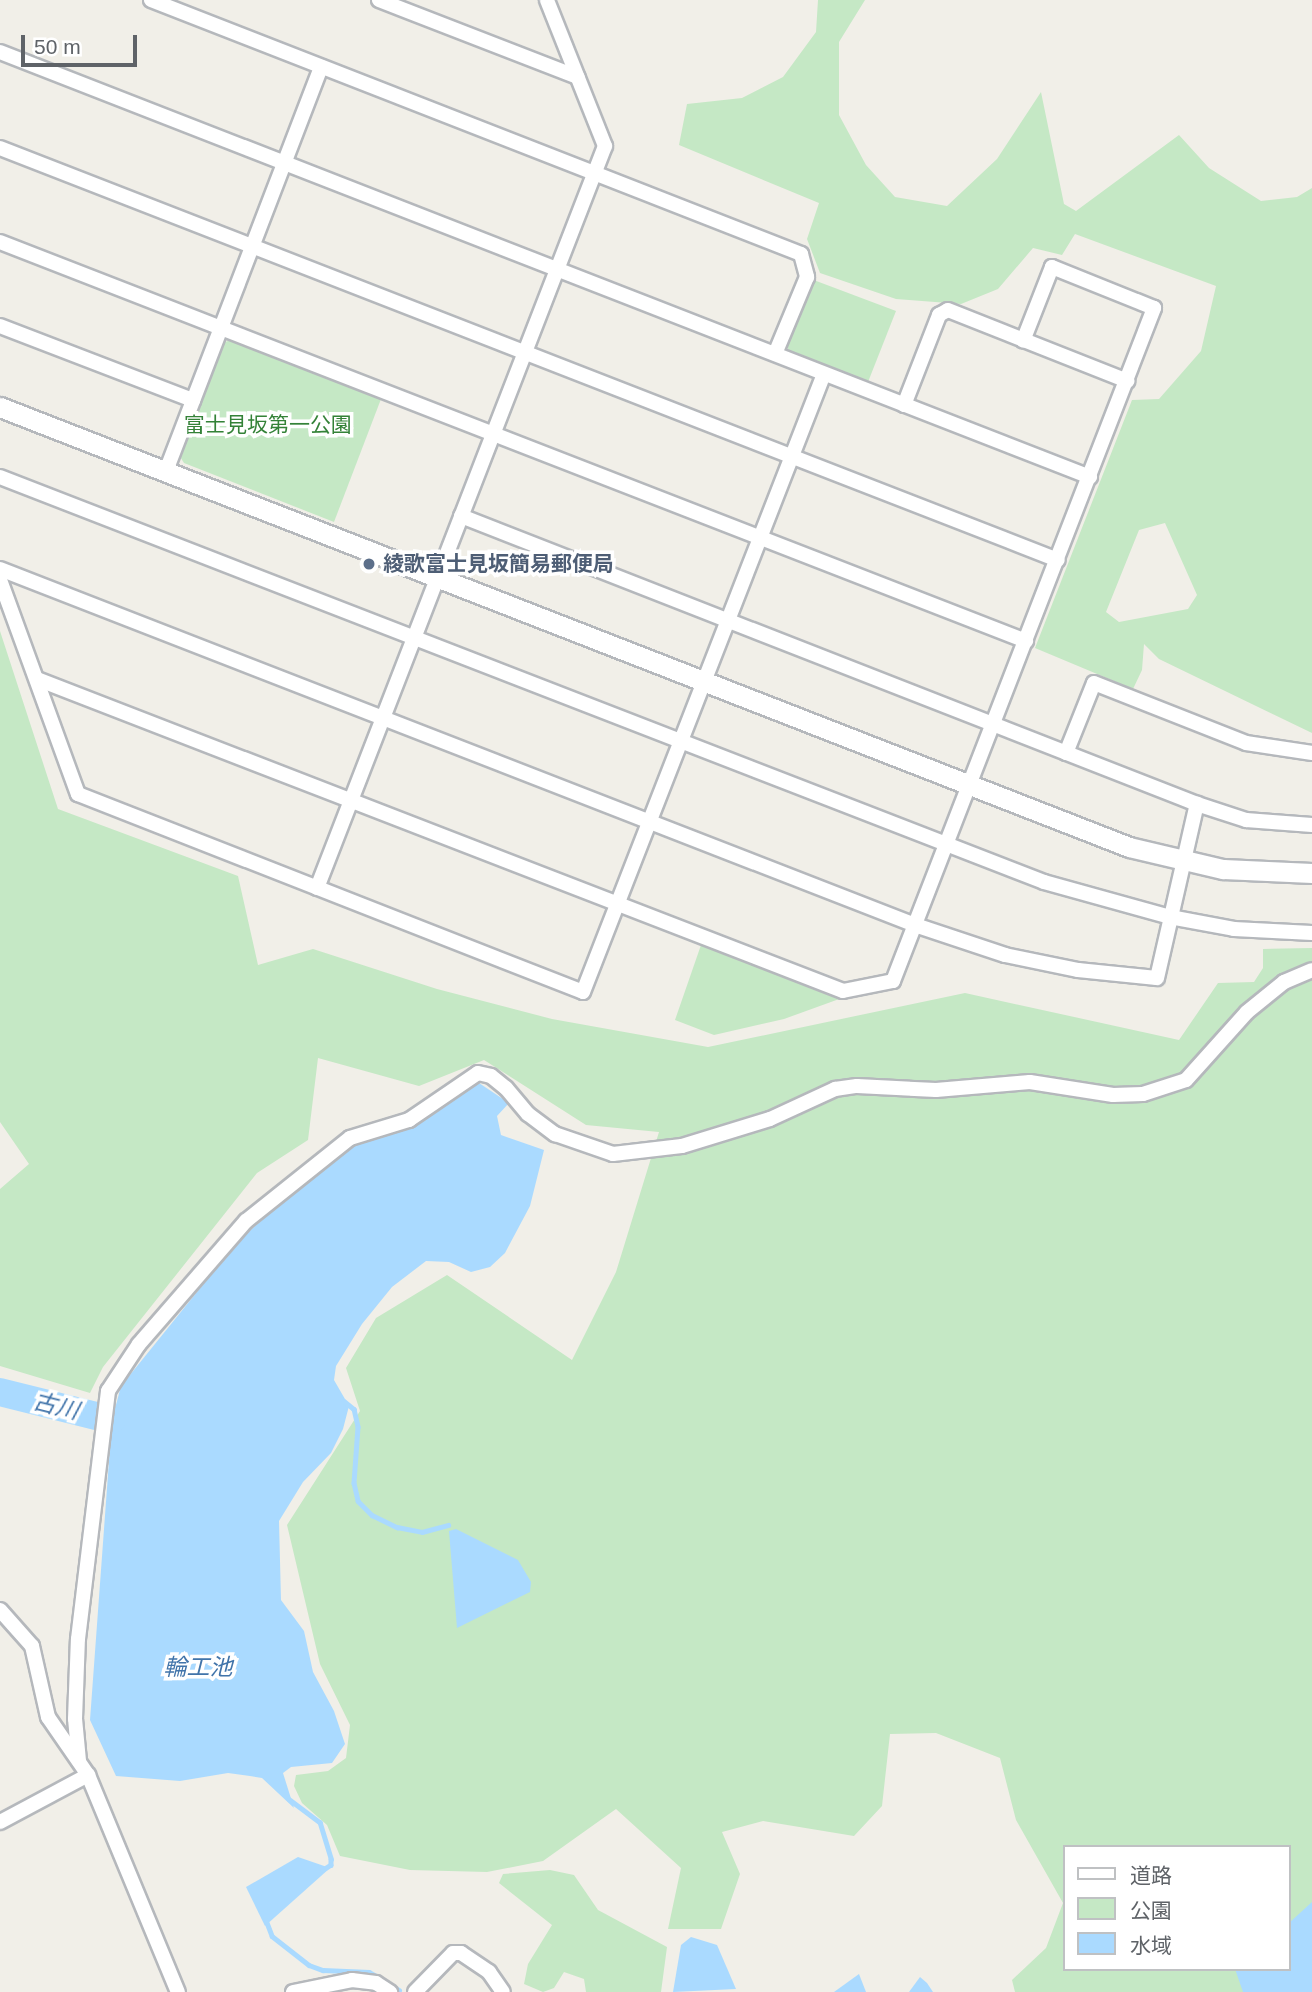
<!DOCTYPE html>
<html>
<head>
<meta charset="utf-8">
<style>
  body { margin:0 }
  #map { position:relative; width:1312px; height:1992px; overflow:hidden; background:#f1efe8; font-family:Arial,"Noto Sans JP",sans-serif }
  div>[style] { position:absolute }
  [style*='--x'] { left:calc(var(--x)*1px); top:calc(var(--y)*1px); width:calc(var(--w)*1px); rotate:calc(var(--a)*1deg) }
  .green>* { inset:0; background:#c5e8c5 }
  .water>* { inset:0; background:#aadaff }
  .stream>* { height:4.5px; margin:-2.25px; padding:0 2.25px; transform-origin:2.25px; border-radius:2.25px; background:#aadaff }
  .river>* { height:28px; margin:-14px; padding:0 14px; transform-origin:14px; border-radius:14px; background:#aadaff }
  .roads { filter:drop-shadow(2px 0 #b5b8bc) drop-shadow(-2px 0 #b5b8bc) drop-shadow(0 2px #b5b8bc) drop-shadow(0 -2px #b5b8bc) }
  .street>* { height:14px; margin:-7px; padding:0 7px; transform-origin:7px; border-radius:7px; background:#fff }
  .secondary>* { height:19px; margin:-9.5px; padding:0 9.5px; transform-origin:9.5px; border-radius:9.5px; background:#fff }
  .dots>* { width:19px; height:19px; translate:-50% -50%; box-sizing:border-box; border:4px solid #fff; border-radius:50% }
  span { translate:-50% -50%; white-space:nowrap; text-align:center; line-height:1.15; -webkit-text-stroke:7px #fff; paint-order:stroke }
  .park-label { font-size:21px; color:#348238 }
  .service-label { font-size:21px; color:#4e5e75; font-weight:700 }
  .left { translate:0 -50%; text-align:left }
  .water-label { font-size:23px; color:#4174aa; font-style:italic }
  .legend { position:absolute; left:1063px; top:1845px; width:228px; height:126px; box-sizing:border-box; background:#fff; border:2px solid #bfc1c3; margin:0; padding:9px 12px; list-style:none; font-size:21px; color:#5f6368 }
  .legend li { display:flex; align-items:center; gap:14px; height:35px }
  .legend b { width:35px; border:2px solid #bfc1c3 }
  .scale { position:absolute; left:21px; top:35px; width:116px; height:32px; box-sizing:border-box; border:4px solid #5f6368; border-top:0; padding-left:9px; font-size:21px; line-height:24px; white-space:nowrap; color:#5f6368; -webkit-text-stroke:5px #fff; paint-order:stroke }
</style>
</head>
<body>
<div id="map">
  <div class="green">
    <div style="clip-path:polygon(evenodd,818px 0,865px 0,839px 42px,839px 115px,866px 165px,895px 197px,947px 206px,997px 159px,1041px 92px,1064px 204px,1076px 211px,1179px 135px,1209px 168px,1261px 201px,1297px 197px,1312px 188px,1312px 733px,1159px 659px,1144px 644px,1142px 670px,1133px 689px,1035px 648px,1132px 400px,1159px 399px,1201px 351px,1216px 286px,1075px 234px,1062px 255px,1033px 248px,998px 289px,961px 304px,896px 299px,820px 273px,807px 239px,819px 203px,679px 145px,687px 104px,742px 98px,783px 77px,816px 32px,818px 0,1165px 523px,1197px 595px,1188px 609px,1119px 622px,1106px 612px,1139px 530px,1165px 523px)"></div>
    <div style="clip-path:polygon(811px 279px,896px 311px,868px 382px,790px 353px,786px 345px)"></div>
    <div style="clip-path:polygon(230px 340px,381px 399px,334px 522px,184px 463px,179px 455px,221px 344px)"></div>
    <div style="clip-path:polygon(evenodd,0 631px,58px 809px,238px 876px,258px 965px,313px 949px,437px 989px,552px 1019px,708px 1047px,965px 993px,1179px 1040px,1218px 983px,1254px 982px,1263px 968px,1263px 949px,1312px 948px,1312px 1992px,1015px 1992px,1012px 1980px,1046px 1948px,1063px 1903px,1016px 1820px,1000px 1758px,936px 1733px,890px 1734px,882px 1806px,854px 1836px,763px 1821px,722px 1832px,740px 1874px,721px 1929px,668px 1929px,681px 1868px,616px 1809px,543px 1861px,487px 1872px,410px 1870px,340px 1856px,327px 1825px,302px 1803px,294px 1786px,296px 1775px,328px 1771px,346px 1758px,350px 1725px,320px 1664px,287px 1525px,360px 1411px,346px 1368px,376px 1318px,447px 1275px,572px 1360px,616px 1272px,659px 1132px,586px 1125px,484px 1060px,419px 1086px,318px 1058px,308px 1140px,257px 1173px,103px 1367px,90px 1393px,0 1366px,0 1189px,29px 1164px,0 1122px,0 631px,1065px 1847px,1289px 1847px,1289px 1969px,1065px 1969px,1065px 1847px)"></div>
    <div style="clip-path:polygon(701px 945px,842px 998px,784px 1019px,714px 1035px,675px 1020px)"></div>
    <div style="clip-path:polygon(550px 1870px,574px 1875px,598px 1910px,667px 1947px,661px 1992px,586px 1992px,584px 1979px,564px 1972px,554px 1988px,543px 1992px,524px 1984px,528px 1964px,552px 1925px,499px 1883px,503px 1874px)"></div>
  </div>
  <div class="water">
    <div style="clip-path:polygon(479px 1083px,509px 1103px,497px 1116px,501px 1135px,544px 1150px,530px 1206px,505px 1253px,490px 1267px,471px 1272px,449px 1262px,426px 1261px,392px 1287px,362px 1324px,336px 1366px,334px 1380px,349px 1406px,343px 1429px,331px 1453px,303px 1482px,279px 1521px,281px 1600px,304px 1631px,313px 1672px,334px 1711px,345px 1744px,332px 1763px,291px 1767px,283px 1773px,294px 1808px,262px 1778px,250px 1776px,228px 1773px,180px 1781px,116px 1776px,90px 1720px,112px 1420px,121px 1386px,239px 1240px,349px 1144px)"></div>
    <div style="clip-path:polygon(456px 1529px,518px 1560px,531px 1582px,530px 1592px,457px 1628px,449px 1531px)"></div>
    <div style="clip-path:polygon(298px 1857px,330px 1868px,265px 1926px,246px 1887px)"></div>
    <div style="clip-path:polygon(1312px 1902px,1312px 1992px,1243px 1992px,1235px 1969px,1289px 1969px,1289px 1923px)"></div>
    <div style="clip-path:polygon(691px 1937px,717px 1945px,736px 1989px,673px 1992px,681px 1945px)"></div>
    <div style="clip-path:polygon(859px 1974px,866px 1992px,834px 1992px)"></div>
    <div style="clip-path:polygon(920px 1977px,927px 1983px,933px 1992px,909px 1992px)"></div>
  </div>
  <div class="stream">
    <div style="--x:344;--y:1401;--w:13;--a:39"></div>
    <div style="--x:354;--y:1409;--w:18;--a:77"></div>
    <div style="--x:358;--y:1427;--w:56;--a:94.1"></div>
    <div style="--x:354;--y:1483;--w:18;--a:77"></div>
    <div style="--x:358;--y:1501;--w:20;--a:45"></div>
    <div style="--x:372;--y:1515;--w:28;--a:26"></div>
    <div style="--x:397;--y:1527;--w:25;--a:11"></div>
    <div style="--x:422;--y:1532;--w:27;--a:-15"></div>
    <div style="--x:289;--y:1799;--w:39;--a:37"></div>
    <div style="--x:320;--y:1822;--w:39;--a:73"></div>
    <div style="--x:331;--y:1859;--w:6;--a:90"></div>
    <div style="--x:331;--y:1865;--w:9;--a:148"></div>
    <div style="--x:266;--y:1920;--w:17;--a:69"></div>
    <div style="--x:272;--y:1936;--w:47;--a:38.1"></div>
    <div style="--x:309;--y:1965;--w:15;--a:20"></div>
    <div style="--x:323;--y:1970;--w:46;--a:2.5"></div>
    <div style="--x:369;--y:1972;--w:13;--a:29"></div>
    <div style="--x:390;--y:1984;--w:11;--a:34"></div>
  </div>
  <div class="river">
    <div style="--x:0;--y:1392;--w:115;--a:14"></div>
  </div>
  <div class="roads">
    <div class="street">
      <div style="--x:151;--y:0;--w:698;--a:21.34"></div>
      <div style="--x:801;--y:254;--w:24;--a:75"></div>
      <div style="--x:807;--y:277;--w:83;--a:112.6"></div>
      <div style="--x:379;--y:0;--w:213;--a:21.2"></div>
      <div style="--x:0;--y:52;--w:1170;--a:21.3"></div>
      <div style="--x:0;--y:148;--w:1135;--a:21.28"></div>
      <div style="--x:0;--y:242;--w:1101;--a:21.25"></div>
      <div style="--x:0;--y:326;--w:207;--a:21"></div>
      <div style="--x:904;--y:405;--w:97;--a:-68.7"></div>
      <div style="--x:939;--y:315;--w:10;--a:-29"></div>
      <div style="--x:948;--y:310;--w:193;--a:21.6"></div>
      <div style="--x:166;--y:471;--w:433;--a:-69"></div>
      <div style="--x:0;--y:477;--w:1120;--a:21.2"></div>
      <div style="--x:1044;--y:882;--w:131;--a:15.5"></div>
      <div style="--x:1170;--y:917;--w:65;--a:10.6"></div>
      <div style="--x:1234;--y:929;--w:78;--a:2.9"></div>
      <div style="--x:461;--y:516;--w:790;--a:21.37"></div>
      <div style="--x:1197;--y:804;--w:52;--a:18.1"></div>
      <div style="--x:1246;--y:820;--w:66;--a:4.3"></div>
      <div style="--x:0;--y:569;--w:982;--a:21.26"></div>
      <div style="--x:915;--y:925;--w:95;--a:18.4"></div>
      <div style="--x:1005;--y:955;--w:75;--a:11.6"></div>
      <div style="--x:1078;--y:970;--w:79;--a:5.8"></div>
      <div style="--x:1157;--y:978;--w:179;--a:-77.1"></div>
      <div style="--x:0;--y:580;--w:228;--a:70"></div>
      <div style="--x:78;--y:794;--w:542;--a:21.41"></div>
      <div style="--x:583;--y:992;--w:663;--a:-68.7"></div>
      <div style="--x:37;--y:679;--w:864;--a:21.16"></div>
      <div style="--x:843;--y:991;--w:51;--a:-11.3"></div>
      <div style="--x:893;--y:981;--w:722;--a:-68.8"></div>
      <div style="--x:1154;--y:308;--w:110;--a:-158.1"></div>
      <div style="--x:1052;--y:267;--w:79;--a:111.4"></div>
      <div style="--x:1066;--y:753;--w:75;--a:-68.2"></div>
      <div style="--x:1094;--y:683;--w:163;--a:21.5"></div>
      <div style="--x:1246;--y:743;--w:67;--a:8.6"></div>
      <div style="--x:317;--y:888;--w:796;--a:-68.79"></div>
      <div style="--x:605;--y:146;--w:157;--a:-111.7"></div>
      <div style="--x:0;--y:1610;--w:48;--a:48.4"></div>
      <div style="--x:32;--y:1646;--w:73;--a:77.3"></div>
      <div style="--x:48;--y:1717;--w:70;--a:55.4"></div>
      <div style="--x:88;--y:1775;--w:235;--a:67.5"></div>
      <div style="--x:79;--y:1761;--w:42;--a:-95.4"></div>
      <div style="--x:75;--y:1719;--w:80;--a:-87.9"></div>
      <div style="--x:78;--y:1639;--w:250;--a:-83.1"></div>
      <div style="--x:108;--y:1391;--w:56;--a:-56.6"></div>
      <div style="--x:139;--y:1344;--w:163;--a:-49"></div>
      <div style="--x:246;--y:1221;--w:133;--a:-38.6"></div>
      <div style="--x:350;--y:1138;--w:62;--a:-17"></div>
      <div style="--x:409;--y:1120;--w:83;--a:-34.3"></div>
      <div style="--x:478;--y:1073;--w:13;--a:13"></div>
      <div style="--x:491;--y:1076;--w:19;--a:39"></div>
      <div style="--x:506;--y:1088;--w:34;--a:50"></div>
      <div style="--x:528;--y:1114;--w:34;--a:37"></div>
      <div style="--x:555;--y:1134;--w:61;--a:19"></div>
      <div style="--x:613;--y:1154;--w:69;--a:-6.6"></div>
      <div style="--x:682;--y:1146;--w:92;--a:-17.1"></div>
      <div style="--x:770;--y:1119;--w:72;--a:-24.8"></div>
      <div style="--x:835;--y:1089;--w:22;--a:-8"></div>
      <div style="--x:857;--y:1086;--w:79;--a:2.9"></div>
      <div style="--x:936;--y:1090;--w:94;--a:-4.9"></div>
      <div style="--x:1030;--y:1082;--w:84;--a:8.9"></div>
      <div style="--x:1113;--y:1095;--w:30;--a:-2"></div>
      <div style="--x:1143;--y:1094;--w:45;--a:-18"></div>
      <div style="--x:1186;--y:1080;--w:91;--a:-48.1"></div>
      <div style="--x:1247;--y:1012;--w:48;--a:-39"></div>
      <div style="--x:1284;--y:982;--w:30;--a:-23"></div>
      <div style="--x:0;--y:1822;--w:100;--a:-28.1"></div>
      <div style="--x:293;--y:1992;--w:60;--a:-11.5"></div>
      <div style="--x:352;--y:1980;--w:24;--a:7"></div>
      <div style="--x:376;--y:1983;--w:17;--a:33"></div>
      <div style="--x:415;--y:1992;--w:54;--a:-45.7"></div>
      <div style="--x:453;--y:1953;--w:8;--a:0"></div>
      <div style="--x:461;--y:1953;--w:34;--a:34"></div>
      <div style="--x:489;--y:1972;--w:24;--a:55"></div>
    </div>
    <div class="secondary">
      <div style="--x:0;--y:407;--w:1212;--a:21.29"></div>
      <div style="--x:1129;--y:847;--w:97;--a:13.2"></div>
      <div style="--x:1223;--y:869;--w:89;--a:2.6"></div>
    </div>
  </div>
  <div class="dots">
    <div style="left:369px;top:564px;background:#5c6f8a"></div>
  </div>
  <div class="park-label">
    <span style="left:268px;top:425px">富士見坂第一公園</span>
  </div>
  <div class="service-label">
    <span class="left" style="left:383px;top:564px">綾歌富士見坂簡易郵便局</span>
  </div>
  <div class="water-label">
    <span style="left:56px;top:1406px;rotate:14deg">古川</span>
    <span style="left:198px;top:1667px">輪工池</span>
  </div>
  <ul class="legend">
  <li><b style="height:9px;background:#fff"></b>道路</li>
  <li><b style="height:19px;background:#c5e8c5"></b>公園</li>
  <li><b style="height:19px;background:#aadaff"></b>水域</li>
  </ul>
  <div class="scale">50 m</div>
</div>
</body>
</html>
